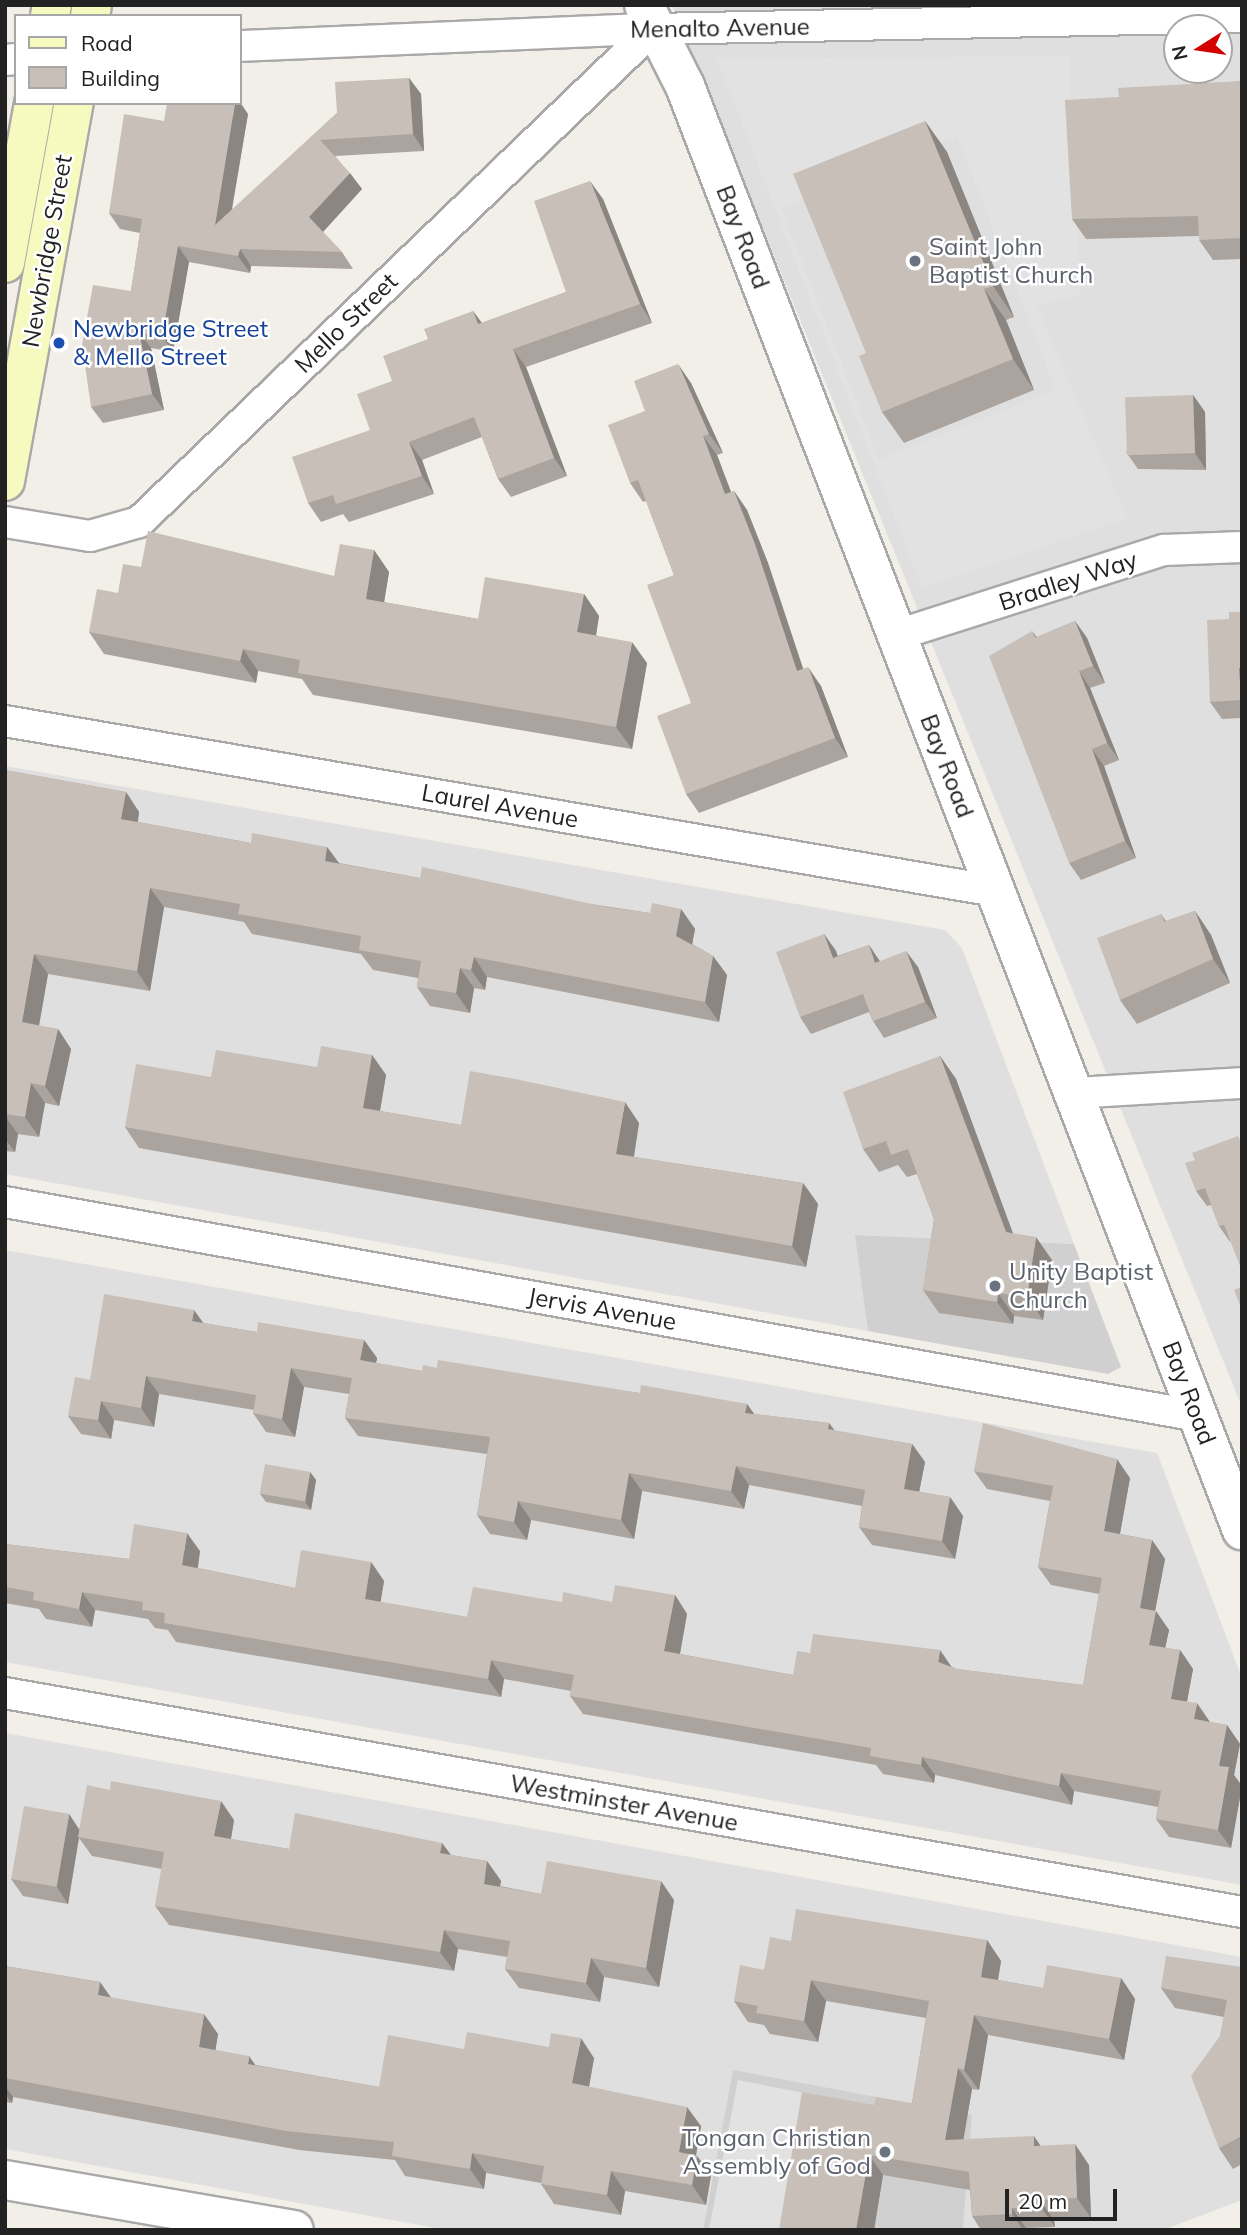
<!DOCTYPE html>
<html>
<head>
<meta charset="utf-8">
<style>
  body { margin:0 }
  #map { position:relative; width:1247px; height:2235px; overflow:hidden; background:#f2efe9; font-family:Mulish,sans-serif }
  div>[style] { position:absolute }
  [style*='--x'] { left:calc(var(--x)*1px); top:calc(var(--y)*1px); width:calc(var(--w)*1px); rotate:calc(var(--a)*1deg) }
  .residential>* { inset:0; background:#e0dfdf }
  .religious>* { inset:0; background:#d0d0d0 }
  .parking>* { inset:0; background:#e2e2e2; transform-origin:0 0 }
  .roads { filter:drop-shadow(2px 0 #a9a9a9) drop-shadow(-2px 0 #a9a9a9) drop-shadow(0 2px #a9a9a9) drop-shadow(0 -2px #a9a9a9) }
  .minor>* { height:30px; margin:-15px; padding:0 15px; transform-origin:15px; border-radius:15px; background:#fff }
  .tertiary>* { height:38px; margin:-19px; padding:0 19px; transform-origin:19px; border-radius:19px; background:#fff }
  .secondary>* { height:38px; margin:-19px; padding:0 19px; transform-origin:19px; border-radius:19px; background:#f7fabf }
  .wall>* { inset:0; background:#aba49e }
  .shaded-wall>* { inset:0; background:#8b8681 }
  .building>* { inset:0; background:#c7bfb8; transform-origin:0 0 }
  .dots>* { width:19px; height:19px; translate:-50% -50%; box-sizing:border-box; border:4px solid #fff; border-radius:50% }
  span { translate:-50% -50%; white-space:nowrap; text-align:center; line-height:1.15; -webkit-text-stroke:5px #fff; paint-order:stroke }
  .street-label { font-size:24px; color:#222 }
  .worship-label { font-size:24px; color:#5b616d }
  .left { translate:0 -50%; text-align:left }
  .right { translate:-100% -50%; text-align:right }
  .transit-label { font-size:24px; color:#164399 }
  .frame { position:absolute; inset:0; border:7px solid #222; pointer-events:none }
  .legend { position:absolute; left:14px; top:14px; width:228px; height:91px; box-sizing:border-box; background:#fff; border:2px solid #a7a7a7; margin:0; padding:9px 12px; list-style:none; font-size:21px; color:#222 }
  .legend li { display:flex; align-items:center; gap:14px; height:35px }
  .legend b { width:35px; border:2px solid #a7a7a7 }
  .north { position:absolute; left:1163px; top:14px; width:70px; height:70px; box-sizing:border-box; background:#fff; border:2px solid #a7a7a7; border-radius:50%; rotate:258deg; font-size:19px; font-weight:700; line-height:28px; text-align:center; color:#222 }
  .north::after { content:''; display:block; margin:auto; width:24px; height:32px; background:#d40000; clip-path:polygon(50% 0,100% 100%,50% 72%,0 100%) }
  .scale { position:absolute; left:1005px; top:2189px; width:112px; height:32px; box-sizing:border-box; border:4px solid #222; border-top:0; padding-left:9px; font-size:21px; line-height:24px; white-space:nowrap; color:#222; -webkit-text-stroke:5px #fff; paint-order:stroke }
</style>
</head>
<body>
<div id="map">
  <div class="residential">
    <div style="clip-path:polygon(evenodd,672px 5px,1242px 5px,1242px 1407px,672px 5px,1177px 28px,1219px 28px,1219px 70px,1177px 70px,1177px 28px)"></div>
    <div style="clip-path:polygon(5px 766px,945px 930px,962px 948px,1074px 1244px,856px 1235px,868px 1331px,5px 1174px)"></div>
    <div style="clip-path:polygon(5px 1250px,1157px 1453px,1242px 1678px,1242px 1885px,5px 1662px)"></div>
    <div style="clip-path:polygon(5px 1733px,1242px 1957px,1242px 2200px,1163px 2230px,963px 2230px,972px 2115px,733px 2071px,703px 2230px,446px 2230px,5px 2149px)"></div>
  </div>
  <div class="religious">
    <div style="clip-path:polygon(855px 1235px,1074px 1244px,1121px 1367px,1108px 1374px,868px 1331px)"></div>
    <div style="clip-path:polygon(733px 2070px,972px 2115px,963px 2230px,703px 2230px)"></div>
  </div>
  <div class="parking">
    <div style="clip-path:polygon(evenodd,1069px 56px,1081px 294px,1037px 306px,1127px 518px,922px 588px,717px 59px,1069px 56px,957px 136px,1056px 390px,879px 459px,781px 208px,957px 136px)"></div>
    <div style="left:738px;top:2080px;width:81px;height:153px;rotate:11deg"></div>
  </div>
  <div class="roads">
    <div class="minor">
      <div style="--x:240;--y:46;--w:413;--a:-2.4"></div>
      <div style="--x:653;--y:29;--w:589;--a:-1.17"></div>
      <div style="--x:5;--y:60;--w:11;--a:-5"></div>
      <div style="--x:5;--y:522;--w:86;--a:9.4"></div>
      <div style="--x:90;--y:536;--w:51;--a:-15.9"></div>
      <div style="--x:139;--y:522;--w:712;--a:-43.81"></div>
      <div style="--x:897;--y:635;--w:280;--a:-17.7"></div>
      <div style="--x:1164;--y:550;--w:78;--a:-2.2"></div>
      <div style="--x:5;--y:721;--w:1004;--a:9.74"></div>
      <div style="--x:1074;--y:1093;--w:168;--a:-3.4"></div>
      <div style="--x:5;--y:1202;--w:1212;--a:10.17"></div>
      <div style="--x:5;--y:1693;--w:1256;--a:10.04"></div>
    </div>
    <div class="tertiary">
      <div style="--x:644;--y:5;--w:91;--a:63.2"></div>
      <div style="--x:685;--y:86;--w:1548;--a:68.91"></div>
      <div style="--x:5;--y:2180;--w:293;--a:9.8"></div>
    </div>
    <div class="secondary">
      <div style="--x:50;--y:16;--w:11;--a:-80"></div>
      <div style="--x:90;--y:16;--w:11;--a:-80"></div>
      <div style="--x:5;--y:263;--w:163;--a:-79.7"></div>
      <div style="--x:5;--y:481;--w:384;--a:-79.7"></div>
    </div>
  </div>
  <div class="wall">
    <div style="clip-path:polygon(409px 78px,421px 94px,424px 151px,335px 156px,362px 189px,323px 232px,342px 252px,353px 269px,251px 266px,250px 273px,189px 262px,173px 352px,151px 348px,164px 410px,103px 423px,91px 407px,131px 291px,140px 233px,120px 229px,109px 213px,164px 121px,248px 114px,232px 210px,337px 113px)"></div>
    <div style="clip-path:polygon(1242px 81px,1242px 259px,1213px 260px,1199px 240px,1199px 236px,1086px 239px,1072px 219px,1119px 97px)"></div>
    <div style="clip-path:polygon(925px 121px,947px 152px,1014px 317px,1006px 320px,1034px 390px,904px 443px,882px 412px,866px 353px)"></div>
    <div style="clip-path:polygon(603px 199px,652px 323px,526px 367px,567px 476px,511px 497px,498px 479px,482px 437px,422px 460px,434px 494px,349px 522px,343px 514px,321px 522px,308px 503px,370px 430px,392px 381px,428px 339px,473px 311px,482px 323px,566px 292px)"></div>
    <div style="clip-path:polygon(691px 383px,723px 453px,717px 455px,731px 492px,734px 491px,747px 510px,768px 563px,803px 668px,821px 686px,848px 757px,699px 813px,686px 794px,691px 703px,674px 575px,646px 501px,643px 502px,630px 483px,645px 411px)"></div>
    <div style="clip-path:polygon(1193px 395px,1205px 412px,1206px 470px,1138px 469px,1126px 452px)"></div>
    <div style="clip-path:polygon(374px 550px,389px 572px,384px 602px,478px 619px,584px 594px,599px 616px,596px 635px,647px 663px,632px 749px,313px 695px,302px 679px,258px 671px,256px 683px,104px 654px,89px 632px,118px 593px,141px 567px,334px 576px)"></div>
    <div style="clip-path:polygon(1242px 612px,1242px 718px,1222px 719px,1210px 702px,1229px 619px)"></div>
    <div style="clip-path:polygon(1075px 621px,1087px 638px,1105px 683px,1090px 688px,1119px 760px,1104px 766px,1136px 858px,1081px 880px,1069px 863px,1032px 631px,1037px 637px)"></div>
    <div style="clip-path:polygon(5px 770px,126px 792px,139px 812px,138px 822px,251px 843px,327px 847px,339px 863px,420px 878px,650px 913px,681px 909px,695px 929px,692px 944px,713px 956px,727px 975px,719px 1022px,487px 977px,485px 990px,474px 988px,470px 1013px,430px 1006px,417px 987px,418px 978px,373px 970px,361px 954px,252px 934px,244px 922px,164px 907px,150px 991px,48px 974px,39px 1026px,58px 1029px,71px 1049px,59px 1106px,45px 1103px,39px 1137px,18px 1134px,15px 1152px,5px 1151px)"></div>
    <div style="clip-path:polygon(1195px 911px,1211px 935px,1230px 983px,1137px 1024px,1120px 1000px,1161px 914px,1166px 921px)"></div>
    <div style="clip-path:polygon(824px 934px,836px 951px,837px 956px,869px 945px,880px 961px,918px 967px,937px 1018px,884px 1038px,873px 1021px,869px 1012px,811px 1034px,800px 1017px)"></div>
    <div style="clip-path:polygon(372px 1055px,386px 1075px,380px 1111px,461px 1125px,639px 1123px,634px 1157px,803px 1183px,818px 1204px,806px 1267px,139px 1148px,125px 1127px,317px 1067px)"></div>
    <div style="clip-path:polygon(940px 1056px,956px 1079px,1013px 1234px,1052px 1260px,1043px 1320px,1014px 1316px,1013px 1324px,939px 1313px,923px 1290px,934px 1219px,917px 1174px,907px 1177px,898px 1165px,879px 1172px,863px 1149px)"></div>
    <div style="clip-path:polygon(1238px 1136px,1230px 1242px,1219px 1226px,1211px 1205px,1207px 1206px,1196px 1191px)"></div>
    <div style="clip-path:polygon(203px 1323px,257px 1332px,364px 1340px,377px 1358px,376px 1363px,422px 1371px,437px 1368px,640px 1393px,747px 1404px,754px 1414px,829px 1423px,835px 1431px,912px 1444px,925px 1462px,919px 1492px,950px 1497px,963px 1516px,955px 1559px,872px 1545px,859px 1527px,862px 1506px,749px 1485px,744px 1509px,642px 1491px,634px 1539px,531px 1520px,527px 1540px,490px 1534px,477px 1515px,487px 1454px,358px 1436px,345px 1418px,349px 1394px,304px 1387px,295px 1437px,266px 1432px,253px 1413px,254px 1410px,159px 1394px,154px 1427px,114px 1420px,111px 1439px,81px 1434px,68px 1416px,90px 1380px)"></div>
    <div style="clip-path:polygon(974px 1471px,1130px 1478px,1120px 1534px,1152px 1540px,1165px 1559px,1155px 1611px,1169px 1630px,1165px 1648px,1180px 1650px,1193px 1669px,1187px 1702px,1210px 1722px,1227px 1725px,1240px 1744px,1234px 1775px,1242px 1786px,1231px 1848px,1169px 1837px,1156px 1819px,1158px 1807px,1074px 1791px,1072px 1805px,935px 1775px,934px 1783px,883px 1774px,876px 1765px,583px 1714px,570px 1696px,571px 1691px,504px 1679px,501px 1697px,176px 1642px,168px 1630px,155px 1628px,148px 1619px,95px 1610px,92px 1627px,46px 1619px,39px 1609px,5px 1603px,5px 1544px,129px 1559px,200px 1551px,198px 1568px,295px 1588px,371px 1562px,384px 1581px,380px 1602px,467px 1617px,562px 1602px,612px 1602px,675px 1595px,687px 1614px,680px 1654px,793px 1675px,810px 1653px,952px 1667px,957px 1669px,1083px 1685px,1099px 1594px,1051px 1585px,1038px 1567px,1050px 1501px,987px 1489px)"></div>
    <div style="clip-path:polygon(310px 1472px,316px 1480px,311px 1510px,266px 1502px,260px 1494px)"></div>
    <div style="clip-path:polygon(110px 1790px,234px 1820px,231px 1839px,289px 1849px,442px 1843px,451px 1855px,487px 1861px,501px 1881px,500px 1886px,541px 1894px,674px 1900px,659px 1987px,604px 1977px,600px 2002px,519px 1988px,505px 1969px,507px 1957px,458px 1949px,454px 1971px,169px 1925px,155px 1906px,162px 1869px,92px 1856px,79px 1838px,68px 1904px,23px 1896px,11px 1879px,69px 1814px,79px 1829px)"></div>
    <div style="clip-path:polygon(987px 1940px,1001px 1961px,998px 1980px,1043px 1988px,1121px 1978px,1135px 1999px,1124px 2060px,988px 2035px,979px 2090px,972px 2089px,963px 2139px,1041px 2146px,1089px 2165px,1091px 2218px,1054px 2220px,1055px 2227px,1026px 2228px,1026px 2230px,981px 2230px,972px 2216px,970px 2190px,883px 2175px,874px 2230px,779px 2230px,874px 2105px,912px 2103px,926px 2018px,826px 2001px,818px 2042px,770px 2034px,764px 2025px,748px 2022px,734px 2001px,791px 1941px)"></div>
    <div style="clip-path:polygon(5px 1966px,100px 1982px,111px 1998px,218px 2034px,215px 2050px,256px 2065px,379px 2087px,464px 2049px,594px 2058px,589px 2087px,701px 2126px,696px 2155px,697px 2156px,711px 2175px,706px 2205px,625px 2191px,621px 2215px,554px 2204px,541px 2184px,541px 2183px,486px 2173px,484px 2189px,405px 2176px,395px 2160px,299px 2150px,13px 2097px,12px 2103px,5px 2102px)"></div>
    <div style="clip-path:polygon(1242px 1967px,1242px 2164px,1233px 2169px,1219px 2148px,1220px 2036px,1224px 2017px,1175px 2008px,1161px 1988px)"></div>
  </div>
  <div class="shaded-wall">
    <div style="clip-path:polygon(409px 78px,421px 94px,424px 151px,413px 134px)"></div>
    <div style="clip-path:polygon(240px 102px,248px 114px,226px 242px,215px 225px,235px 103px)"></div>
    <div style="clip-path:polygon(925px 121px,947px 152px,1014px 317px,993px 286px)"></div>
    <div style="clip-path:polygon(350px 173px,362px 189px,321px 234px,309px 217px)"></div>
    <div style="clip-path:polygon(590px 181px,603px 199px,652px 323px,640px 304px)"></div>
    <div style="clip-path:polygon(178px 246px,189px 262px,173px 352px,162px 336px)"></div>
    <div style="clip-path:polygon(240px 249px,251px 266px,250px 273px,238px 256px)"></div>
    <div style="clip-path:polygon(984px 289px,1006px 320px,1034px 390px,1013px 359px)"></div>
    <div style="clip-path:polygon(473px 311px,486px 329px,478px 324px)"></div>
    <div style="clip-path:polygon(139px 332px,151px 348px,164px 410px,152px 394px)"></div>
    <div style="clip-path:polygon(513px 349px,526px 367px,567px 476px,554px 458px)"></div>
    <div style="clip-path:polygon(678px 364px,691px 383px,723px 453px,709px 434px)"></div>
    <div style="clip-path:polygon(1193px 395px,1205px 412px,1206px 470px,1195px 453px)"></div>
    <div style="clip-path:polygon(703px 436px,717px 455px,739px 513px,725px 494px)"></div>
    <div style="clip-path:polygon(409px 442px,422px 460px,434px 494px,422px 476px)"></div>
    <div style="clip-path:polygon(734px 491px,747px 510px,768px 563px,810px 690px,797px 671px)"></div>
    <div style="clip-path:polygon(374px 550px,389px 572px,381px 621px,366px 599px)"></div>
    <div style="clip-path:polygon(584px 594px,599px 616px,593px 654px,577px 632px)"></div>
    <div style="clip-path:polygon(1075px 621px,1087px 638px,1105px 683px,1093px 666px)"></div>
    <div style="clip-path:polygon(632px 642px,647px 663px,632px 749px,616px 727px)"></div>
    <div style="clip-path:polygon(243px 649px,258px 671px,256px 683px,240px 661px)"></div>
    <div style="clip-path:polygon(808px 667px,821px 686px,848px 757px,835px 738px)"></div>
    <div style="clip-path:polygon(1239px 668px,1242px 672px,1242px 702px,1241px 700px)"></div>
    <div style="clip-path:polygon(1079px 671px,1090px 688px,1119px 760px,1107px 743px)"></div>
    <div style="clip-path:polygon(1092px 749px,1104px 766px,1136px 858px,1125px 841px)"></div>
    <div style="clip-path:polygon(126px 792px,139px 812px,135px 839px,121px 819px)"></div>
    <div style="clip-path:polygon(327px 847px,341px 866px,325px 861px)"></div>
    <div style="clip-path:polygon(150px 888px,164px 907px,150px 991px,137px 971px)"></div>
    <div style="clip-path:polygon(681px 909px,695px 929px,690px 956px,676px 936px)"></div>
    <div style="clip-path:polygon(1195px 911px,1211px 935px,1230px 983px,1213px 959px)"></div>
    <div style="clip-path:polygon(824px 934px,836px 951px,844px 975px,833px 958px)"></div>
    <div style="clip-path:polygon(869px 945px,880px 962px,875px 963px)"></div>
    <div style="clip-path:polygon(906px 951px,918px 967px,937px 1018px,925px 1002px)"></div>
    <div style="clip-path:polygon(34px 954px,48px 974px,36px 1042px,22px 1022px)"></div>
    <div style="clip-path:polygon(713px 956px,727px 975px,719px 1022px,705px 1002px)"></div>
    <div style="clip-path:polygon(474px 957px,487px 977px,485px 990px,471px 970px)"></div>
    <div style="clip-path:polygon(460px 968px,474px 988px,470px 1013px,456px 993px)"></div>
    <div style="clip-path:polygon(58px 1029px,71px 1049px,59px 1106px,45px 1086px)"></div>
    <div style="clip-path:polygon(372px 1055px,386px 1075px,377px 1128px,363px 1108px)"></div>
    <div style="clip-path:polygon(940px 1056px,956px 1079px,1021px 1255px,1006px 1232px)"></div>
    <div style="clip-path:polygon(31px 1083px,45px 1103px,39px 1137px,25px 1117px)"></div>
    <div style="clip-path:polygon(625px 1102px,639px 1123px,631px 1174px,616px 1154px)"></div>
    <div style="clip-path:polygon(5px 1116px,18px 1134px,15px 1152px,5px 1139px)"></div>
    <div style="clip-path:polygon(803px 1183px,818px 1204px,806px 1267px,792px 1246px)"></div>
    <div style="clip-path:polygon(1036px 1237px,1052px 1260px,1043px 1320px,1027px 1297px)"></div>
    <div style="clip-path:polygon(998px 1293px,1014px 1316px,1013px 1324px,997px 1302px)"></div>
    <div style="clip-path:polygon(194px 1310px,207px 1328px,192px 1321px)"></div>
    <div style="clip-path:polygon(364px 1340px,377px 1358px,373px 1379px,360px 1360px)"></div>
    <div style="clip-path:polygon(291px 1368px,304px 1387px,295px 1437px,282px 1419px)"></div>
    <div style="clip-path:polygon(146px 1376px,159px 1394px,154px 1427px,141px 1408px)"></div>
    <div style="clip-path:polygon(101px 1401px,114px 1420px,111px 1439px,98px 1420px)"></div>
    <div style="clip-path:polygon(747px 1404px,760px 1422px,745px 1413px)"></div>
    <div style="clip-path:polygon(829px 1423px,842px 1441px,828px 1429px)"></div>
    <div style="clip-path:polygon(912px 1444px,925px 1462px,916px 1508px,904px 1489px)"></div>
    <div style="clip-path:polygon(1117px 1459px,1130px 1478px,1117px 1550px,1104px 1531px)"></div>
    <div style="clip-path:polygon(736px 1466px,749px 1485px,744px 1509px,731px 1491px)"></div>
    <div style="clip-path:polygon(310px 1472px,316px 1480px,311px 1510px,305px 1502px)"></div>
    <div style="clip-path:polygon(629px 1473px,642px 1491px,634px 1539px,621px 1520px)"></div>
    <div style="clip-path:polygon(950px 1497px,963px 1516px,955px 1559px,942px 1541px)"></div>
    <div style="clip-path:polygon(518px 1501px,531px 1520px,527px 1540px,514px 1522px)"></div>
    <div style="clip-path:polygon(187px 1533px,200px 1551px,195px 1584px,182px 1565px)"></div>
    <div style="clip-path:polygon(1152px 1540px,1165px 1559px,1152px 1627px,1140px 1608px)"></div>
    <div style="clip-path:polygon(371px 1562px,384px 1581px,378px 1618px,365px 1599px)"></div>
    <div style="clip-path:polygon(82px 1592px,95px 1610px,92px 1627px,79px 1609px)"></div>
    <div style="clip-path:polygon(675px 1595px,687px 1614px,677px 1670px,664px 1651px)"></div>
    <div style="clip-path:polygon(1156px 1611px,1169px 1630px,1162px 1663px,1149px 1645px)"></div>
    <div style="clip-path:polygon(940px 1650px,953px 1669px,938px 1662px)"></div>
    <div style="clip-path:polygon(1180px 1650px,1193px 1669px,1184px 1717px,1171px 1699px)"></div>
    <div style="clip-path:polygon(491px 1660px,504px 1679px,501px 1697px,488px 1679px)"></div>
    <div style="clip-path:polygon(1197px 1703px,1210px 1722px,1194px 1719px)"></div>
    <div style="clip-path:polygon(1227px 1725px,1240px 1744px,1234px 1775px,1242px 1786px,1231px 1848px,1218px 1830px,1219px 1766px)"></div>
    <div style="clip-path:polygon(922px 1757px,935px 1775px,934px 1783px,921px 1765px)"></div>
    <div style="clip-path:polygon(1061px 1773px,1074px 1791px,1072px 1805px,1059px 1786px)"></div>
    <div style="clip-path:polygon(221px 1801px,234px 1820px,228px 1856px,214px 1836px)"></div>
    <div style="clip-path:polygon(69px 1814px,80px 1831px,68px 1904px,57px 1887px)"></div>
    <div style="clip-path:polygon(442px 1843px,456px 1862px,440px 1853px)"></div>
    <div style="clip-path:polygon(487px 1861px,501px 1881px,497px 1903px,484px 1884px)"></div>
    <div style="clip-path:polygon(661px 1881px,674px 1900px,659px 1987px,646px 1968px)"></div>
    <div style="clip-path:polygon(444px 1930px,458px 1949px,454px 1971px,440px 1952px)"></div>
    <div style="clip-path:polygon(987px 1940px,1001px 1961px,995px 1997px,981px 1977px)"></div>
    <div style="clip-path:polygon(591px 1958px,604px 1977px,600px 2002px,586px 1983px)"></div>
    <div style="clip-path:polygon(1121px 1978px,1135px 1999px,1124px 2060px,1109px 2039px)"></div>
    <div style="clip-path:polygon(811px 1980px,826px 2001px,818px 2042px,804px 2021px)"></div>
    <div style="clip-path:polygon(100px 1982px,114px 2002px,98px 1995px)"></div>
    <div style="clip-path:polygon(204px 2014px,218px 2034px,213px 2067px,199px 2047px)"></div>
    <div style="clip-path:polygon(974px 2015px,988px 2035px,979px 2090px,964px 2070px)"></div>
    <div style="clip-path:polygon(581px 2038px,594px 2058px,586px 2103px,572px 2083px)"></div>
    <div style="clip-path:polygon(249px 2056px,263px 2076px,248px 2064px)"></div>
    <div style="clip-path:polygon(958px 2068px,972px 2089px,960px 2160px,945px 2140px)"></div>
    <div style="clip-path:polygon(5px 2086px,13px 2097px,12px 2103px,5px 2094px)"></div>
    <div style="clip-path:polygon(687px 2107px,701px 2126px,693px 2172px,679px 2152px)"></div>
    <div style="clip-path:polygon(1034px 2136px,1048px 2157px,1034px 2146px)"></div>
    <div style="clip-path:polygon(1075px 2144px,1089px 2165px,1091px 2218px,1077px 2198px)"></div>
    <div style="clip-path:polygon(472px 2153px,486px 2173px,484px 2189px,470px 2169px)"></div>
    <div style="clip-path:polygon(869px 2155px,883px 2175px,874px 2230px,856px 2230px)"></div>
    <div style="clip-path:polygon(697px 2156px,711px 2175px,706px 2205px,692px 2185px)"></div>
    <div style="clip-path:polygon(611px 2171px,625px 2191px,621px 2215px,607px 2195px)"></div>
    <div style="clip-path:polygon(1040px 2200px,1054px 2220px,1055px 2227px,1040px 2206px)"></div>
    <div style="clip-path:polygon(1012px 2208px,1026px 2228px,1026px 2230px,1023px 2230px,1012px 2214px)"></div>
  </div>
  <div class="building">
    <div style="clip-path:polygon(409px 78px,413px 134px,320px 140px,350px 173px,309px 217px,342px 252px,240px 249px,238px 256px,178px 246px,162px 336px,139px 332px,152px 394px,91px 407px,82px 345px,93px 285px,131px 291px,142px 219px,109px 213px,124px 114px,164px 121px,167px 103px,235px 103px,215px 225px,337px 113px,335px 82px)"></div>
    <div style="clip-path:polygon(1242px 81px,1242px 238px,1199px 240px,1198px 216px,1072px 219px,1065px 100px,1119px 97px,1118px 88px)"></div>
    <div style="clip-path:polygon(925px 121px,993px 286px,984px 289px,1013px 359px,882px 412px,859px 356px,866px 353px,793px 174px)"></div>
    <div style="clip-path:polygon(590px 181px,640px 304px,513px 349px,554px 458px,498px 479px,474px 417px,409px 442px,422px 476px,336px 504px,333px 495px,308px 503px,292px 457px,370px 430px,357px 394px,392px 381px,383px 356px,428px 339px,424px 329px,473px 311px,478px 324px,566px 292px,534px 201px)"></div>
    <div style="clip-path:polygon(678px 364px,709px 434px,703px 436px,725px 494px,734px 491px,755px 544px,797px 671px,808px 667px,835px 738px,686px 794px,657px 716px,691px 703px,647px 585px,674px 575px,638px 480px,630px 483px,608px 425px,645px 411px,634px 381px)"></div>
    <div style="left:1193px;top:395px;width:58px;height:68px;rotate:88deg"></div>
    <div style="clip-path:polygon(148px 531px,334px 576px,340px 544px,374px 550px,366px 599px,478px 619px,485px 577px,584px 594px,577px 632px,632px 642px,616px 727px,298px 673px,300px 660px,243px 649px,240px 661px,89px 632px,97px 589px,118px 593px,123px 564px,141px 567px)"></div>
    <div style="clip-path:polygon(1229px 612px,1242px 612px,1242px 668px,1239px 668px,1241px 700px,1210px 702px,1207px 620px,1229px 619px)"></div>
    <div style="clip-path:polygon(1075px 621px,1093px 666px,1079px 671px,1107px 743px,1092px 749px,1125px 841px,1069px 863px,989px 656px,1032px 631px,1035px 638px)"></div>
    <div style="clip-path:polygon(5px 770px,126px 792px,121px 819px,251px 843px,252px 833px,327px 847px,325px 861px,420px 878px,422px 867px,606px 907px,650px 913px,652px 903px,681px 909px,676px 936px,713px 956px,705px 1002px,474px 957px,471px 970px,460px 968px,456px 993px,417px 987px,421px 961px,359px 950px,361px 936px,238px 914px,240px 904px,150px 888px,137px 971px,34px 954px,22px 1022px,58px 1029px,45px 1086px,31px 1083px,25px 1117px,5px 1114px)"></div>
    <div style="clip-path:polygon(1195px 911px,1213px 959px,1120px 1000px,1097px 938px,1161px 914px,1164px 922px)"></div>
    <div style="clip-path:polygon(824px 934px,833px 958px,869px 945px,875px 963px,906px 951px,925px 1002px,873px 1021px,863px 994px,800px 1017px,776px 952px)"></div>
    <div style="clip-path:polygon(321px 1046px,372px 1055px,363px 1108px,461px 1125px,470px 1071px,515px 1079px,625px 1102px,616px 1154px,803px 1183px,792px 1246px,125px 1127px,136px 1064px,211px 1077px,216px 1050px,317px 1067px)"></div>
    <div style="clip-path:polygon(940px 1056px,1006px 1232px,1036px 1237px,1027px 1297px,998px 1293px,997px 1302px,923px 1290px,934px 1219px,908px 1149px,891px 1155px,886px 1141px,863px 1149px,843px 1092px)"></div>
    <div style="clip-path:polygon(1238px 1136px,1242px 1145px,1242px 1271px,1224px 1225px,1219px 1226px,1205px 1188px,1196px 1191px,1185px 1163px,1195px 1160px,1192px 1153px)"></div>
    <div style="clip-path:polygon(1242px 1287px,1242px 1310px,1234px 1290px)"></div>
    <div style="clip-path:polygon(104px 1294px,194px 1310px,192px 1321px,257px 1332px,258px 1322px,364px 1340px,360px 1360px,422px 1371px,423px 1365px,437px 1368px,438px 1360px,640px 1393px,641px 1385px,747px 1404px,745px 1413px,829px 1423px,828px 1429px,912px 1444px,904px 1489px,950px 1497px,942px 1541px,859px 1527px,865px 1490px,736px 1466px,731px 1491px,629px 1473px,621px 1520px,518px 1501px,514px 1522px,477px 1515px,490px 1437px,345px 1418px,352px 1378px,291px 1368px,282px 1419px,253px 1413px,256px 1395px,146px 1376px,141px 1408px,101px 1401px,98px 1420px,68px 1416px,75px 1377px,90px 1380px)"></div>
    <div style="clip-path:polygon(983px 1423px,1117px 1459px,1104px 1531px,1152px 1540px,1140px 1608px,1156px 1611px,1149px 1645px,1180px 1650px,1171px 1699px,1197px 1703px,1194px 1719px,1227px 1725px,1219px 1766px,1229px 1767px,1218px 1830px,1156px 1819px,1161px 1791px,1061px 1773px,1059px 1786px,922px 1757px,921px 1765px,870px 1756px,871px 1748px,570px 1696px,574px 1675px,491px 1660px,488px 1679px,164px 1623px,165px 1613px,142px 1610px,143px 1602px,82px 1592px,79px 1609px,33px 1600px,34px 1592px,5px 1587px,5px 1544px,129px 1559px,134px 1524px,187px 1533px,182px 1565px,295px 1588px,301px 1550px,371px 1562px,365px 1599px,467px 1617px,473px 1587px,562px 1602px,563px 1592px,612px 1602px,615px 1585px,675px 1595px,664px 1651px,793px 1675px,797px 1651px,810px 1653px,813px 1634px,940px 1650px,938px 1662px,957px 1669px,1083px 1685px,1102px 1578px,1038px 1567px,1053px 1486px,974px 1471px)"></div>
    <div style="left:265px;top:1464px;width:46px;height:30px;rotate:10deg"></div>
    <div style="clip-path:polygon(111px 1781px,221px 1801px,214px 1836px,289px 1849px,295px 1813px,442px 1843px,440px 1853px,487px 1861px,484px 1884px,541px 1894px,547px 1861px,661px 1881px,646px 1968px,591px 1958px,586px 1983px,505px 1969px,510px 1941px,444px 1930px,440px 1952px,155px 1906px,164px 1852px,78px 1837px,87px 1785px,110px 1790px)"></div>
    <div style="left:24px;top:1806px;width:46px;height:74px;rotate:10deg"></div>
    <div style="clip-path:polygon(796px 1909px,987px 1940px,981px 1977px,1043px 1988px,1047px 1965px,1121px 1978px,1109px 2039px,974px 2015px,964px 2070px,958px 2068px,945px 2140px,1034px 2136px,1034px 2146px,1075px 2144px,1077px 2198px,1040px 2200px,1040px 2206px,1012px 2208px,1012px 2214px,972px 2216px,969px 2172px,869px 2155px,856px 2230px,779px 2230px,802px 2092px,874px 2105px,876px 2097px,912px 2103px,929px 2001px,811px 1980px,804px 2021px,756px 2013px,758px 2006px,734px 2001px,740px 1965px,764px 1970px,770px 1937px,791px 1941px)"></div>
    <div style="clip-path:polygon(1166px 1956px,1242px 1967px,1242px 2136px,1219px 2148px,1191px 2076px,1220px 2036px,1227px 2000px,1161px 1988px)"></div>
    <div style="clip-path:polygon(5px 1966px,100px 1982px,98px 1995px,204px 2014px,199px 2047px,249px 2056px,248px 2064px,379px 2087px,388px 2035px,464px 2049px,467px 2032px,549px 2047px,551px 2033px,581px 2038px,572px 2083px,687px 2107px,679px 2152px,697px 2156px,692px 2185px,611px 2171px,607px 2195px,541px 2184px,544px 2166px,472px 2153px,470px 2169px,392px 2156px,394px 2142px,286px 2131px,5px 2078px)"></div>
  </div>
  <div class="dots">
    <div style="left:915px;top:261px;background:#6b7280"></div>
    <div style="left:59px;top:343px;background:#1a4fb4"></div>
    <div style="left:995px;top:1286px;background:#6b7280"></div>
    <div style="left:885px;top:2152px;background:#6b7280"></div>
  </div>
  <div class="street-label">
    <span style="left:720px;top:28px;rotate:-1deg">Menalto Avenue</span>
    <span style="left:743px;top:237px;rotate:69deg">Bay Road</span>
    <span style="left:47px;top:251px;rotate:-80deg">Newbridge Street</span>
    <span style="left:346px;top:323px;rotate:-44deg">Mello Street</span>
    <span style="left:1068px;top:581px;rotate:-18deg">Bradley Way</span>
    <span style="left:947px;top:766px;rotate:69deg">Bay Road</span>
    <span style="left:500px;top:806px;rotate:10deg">Laurel Avenue</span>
    <span style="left:602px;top:1309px;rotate:10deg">Jervis Avenue</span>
    <span style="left:1189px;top:1393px;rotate:69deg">Bay Road</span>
    <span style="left:624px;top:1803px;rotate:10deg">Westminster Avenue</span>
  </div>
  <div class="worship-label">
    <span class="left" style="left:929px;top:261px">Saint John<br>Baptist Church</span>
    <span class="left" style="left:1009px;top:1286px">Unity Baptist<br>Church</span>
    <span class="right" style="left:871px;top:2152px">Tongan Christian<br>Assembly of God</span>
  </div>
  <div class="transit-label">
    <span class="left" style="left:73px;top:343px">Newbridge Street<br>&amp; Mello Street</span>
  </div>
  <div class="frame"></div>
  <ul class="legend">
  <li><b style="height:9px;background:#f7fabf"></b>Road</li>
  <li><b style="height:19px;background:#c7bfb8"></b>Building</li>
  </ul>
  <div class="north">N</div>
  <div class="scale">20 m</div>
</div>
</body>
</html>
